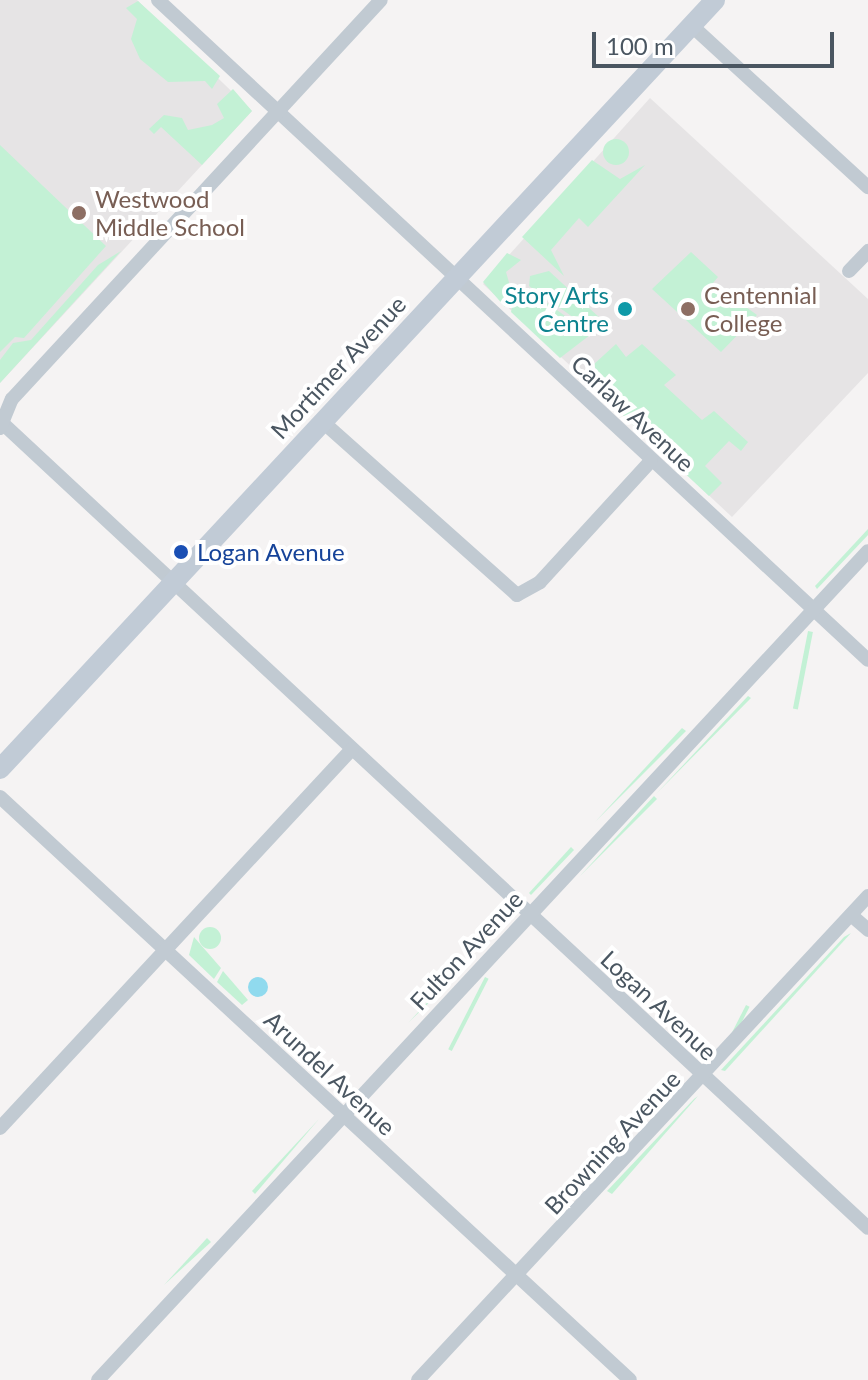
<!DOCTYPE html>
<html>
<head>
<meta charset="utf-8">
<style>
  body { margin:0 }
  #map { position:relative; width:868px; height:1380px; overflow:hidden; background:#f5f3f3; font-family:Lato,sans-serif }
  div>[style] { position:absolute }
  [style*='--x'] { left:calc(var(--x)*1px); top:calc(var(--y)*1px); width:calc(var(--w)*1px); rotate:calc(var(--a)*1deg) }
  .education>* { inset:0; background:#e6e4e5 }
  .green>* { inset:0; background:#c3f1d5; transform-origin:0 0 }
  .round { border-radius:50% }
  .water>* { inset:0; background:#90daee }
  .street>* { height:14px; margin:-7px; padding:0 7px; transform-origin:7px; border-radius:7px; background:#c1cad2 }
  .secondary>* { height:20px; margin:-10px; padding:0 10px; transform-origin:10px; border-radius:10px; background:#c1cbd6 }
  .dots>* { width:22px; height:22px; translate:-50% -50%; box-sizing:border-box; border:4px solid #fff; border-radius:50% }
  span { translate:-50% -50%; white-space:nowrap; text-align:center; line-height:1.15; -webkit-text-stroke:8px #fff; paint-order:stroke }
  .education-label { font-size:24px; color:#785e54 }
  .left { translate:0 -50%; text-align:left }
  .culture-label { font-size:24px; color:#0d838f }
  .right { translate:-100% -50%; text-align:right }
  .street-label { font-size:24px; color:#4a5661 }
  .transit-label { font-size:24px; color:#164399 }
  .scale { position:absolute; left:592px; top:32px; width:242px; height:36px; box-sizing:border-box; border:4px solid #4a5661; border-top:0; padding-left:10px; font-size:24px; line-height:28px; white-space:nowrap; color:#4a5661; -webkit-text-stroke:6px #fff; paint-order:stroke }
</style>
</head>
<body>
<div id="map">
  <div class="education">
    <div style="clip-path:polygon(0 0,137px 0,252px 111px,0 383px)"></div>
    <div style="clip-path:polygon(650px 98px,868px 299px,868px 373px,732px 517px,483px 284px)"></div>
  </div>
  <div class="green">
    <div style="clip-path:polygon(138px 1px,220px 76px,212px 89px,205px 81px,168px 82px,140px 59px,131px 39px,137px 19px,126px 8px)"></div>
    <div style="clip-path:polygon(233px 89px,252px 111px,202px 165px,161px 127px,154px 134px,149px 129px,164px 115px,182px 118px,188px 130px,212px 125px,224px 118px,217px 104px)"></div>
    <div class="round" style="left:603px;top:139px;width:26px;height:26px"></div>
    <div style="clip-path:polygon(0 145px,106px 246px,24px 338px,15px 337px,0 352px)"></div>
    <div style="clip-path:polygon(592px 160px,620px 179px,645px 165px,588px 227px,579px 218px,551px 250px,564px 276px,522px 237px)"></div>
    <div style="clip-path:polygon(121px 251px,75px 301px,0 383px,0 360px,13px 343px,31px 340px,98px 265px)"></div>
    <div style="clip-path:polygon(691px 252px,718px 277px,713px 283px,757px 315px,721px 352px,652px 289px)"></div>
    <div style="clip-path:polygon(507px 253px,521px 260px,506px 272px,512px 293px,505px 307px,483px 282px)"></div>
    <div style="clip-path:polygon(549px 271px,601px 319px,597px 326px,591px 330px,529px 286px,530px 276px)"></div>
    <div style="clip-path:polygon(526px 288px,589px 333px,590px 335px,560px 358px,511px 312px,516px 292px)"></div>
    <div style="clip-path:polygon(616px 344px,626px 357px,642px 344px,676px 375px,664px 385px,702px 420px,714px 411px,748px 442px,741px 451px,729px 441px,705px 466px,722px 483px,709px 496px,581px 376px)"></div>
    <div style="clip-path:polygon(868px 529px,868px 535px,817px 589px,815px 586px)"></div>
    <div style="left:808px;top:631px;width:5px;height:79px;rotate:11deg"></div>
    <div style="clip-path:polygon(748px 696px,751px 698px,656px 794px)"></div>
    <div style="clip-path:polygon(682px 728px,686px 731px,595px 822px)"></div>
    <div style="clip-path:polygon(654px 796px,657px 799px,579px 877px)"></div>
    <div style="clip-path:polygon(571px 847px,574px 850px,531px 895px,529px 893px)"></div>
    <div class="round" style="left:199px;top:927px;width:22px;height:22px"></div>
    <div style="clip-path:polygon(851px 933px,725px 1071px,721px 1070px,844px 937px)"></div>
    <div style="clip-path:polygon(194px 937px,221px 968px,214px 979px,189px 955px)"></div>
    <div style="clip-path:polygon(467px 960px,471px 962px,408px 1023px)"></div>
    <div style="clip-path:polygon(223px 971px,248px 1000px,242px 1005px,217px 982px)"></div>
    <div style="left:485px;top:977px;width:4px;height:81px;rotate:27deg"></div>
    <div style="left:746px;top:1005px;width:4px;height:62px;rotate:27deg"></div>
    <div style="clip-path:polygon(698px 1096px,612px 1194px,607px 1191px,694px 1099px)"></div>
    <div style="clip-path:polygon(319px 1119px,255px 1194px,252px 1191px)"></div>
    <div style="clip-path:polygon(207px 1238px,211px 1242px,164px 1285px)"></div>
  </div>
  <div class="water">
    <div class="round" style="left:248px;top:977px;width:20px;height:20px"></div>
  </div>
  <div class="street">
    <div style="--x:158;--y:0;--w:969;--a:42.91"></div>
    <div style="--x:691;--y:25;--w:240;--a:42.5"></div>
    <div style="--x:849;--y:271;--w:28;--a:-46"></div>
    <div style="--x:0;--y:421;--w:1185;--a:42.91"></div>
    <div style="--x:323;--y:422;--w:260;--a:41.7"></div>
    <div style="--x:517;--y:595;--w:26;--a:-29"></div>
    <div style="--x:540;--y:582;--w:164;--a:-47.5"></div>
    <div style="--x:0;--y:428;--w:31;--a:-68"></div>
    <div style="--x:12;--y:399;--w:543;--a:-47.24"></div>
    <div style="--x:0;--y:797;--w:858;--a:42.78"></div>
    <div style="--x:851;--y:915;--w:23;--a:41"></div>
    <div style="--x:0;--y:1128;--w:517;--a:-47.12"></div>
    <div style="--x:98;--y:1380;--w:1131;--a:-47.11"></div>
    <div style="--x:418;--y:1380;--w:661;--a:-47.08"></div>
  </div>
  <div class="secondary">
    <div style="--x:0;--y:769;--w:1050;--a:-47.08"></div>
  </div>
  <div class="dots">
    <div style="left:79px;top:213px;background:#8d6e63"></div>
    <div style="left:625px;top:309px;background:#0f9aa8"></div>
    <div style="left:688px;top:309px;background:#8d6e63"></div>
    <div style="left:181px;top:552px;background:#1a4fb4"></div>
  </div>
  <div class="education-label">
    <span class="left" style="left:95px;top:213px">Westwood<br>Middle School</span>
    <span class="left" style="left:704px;top:309px">Centennial<br>College</span>
  </div>
  <div class="culture-label">
    <span class="right" style="left:609px;top:309px">Story Arts<br>Centre</span>
  </div>
  <div class="street-label">
    <span style="left:338px;top:367px;rotate:-47deg">Mortimer Avenue</span>
    <span style="left:633px;top:413px;rotate:43deg">Carlaw Avenue</span>
    <span style="left:466px;top:950px;rotate:-47deg">Fulton Avenue</span>
    <span style="left:659px;top:1005px;rotate:43deg">Logan Avenue</span>
    <span style="left:330px;top:1073px;rotate:43deg">Arundel Avenue</span>
    <span style="left:612px;top:1142px;rotate:-47deg">Browning Avenue</span>
  </div>
  <div class="transit-label">
    <span class="left" style="left:197px;top:552px">Logan Avenue</span>
  </div>
  <div class="scale">100 m</div>
</div>
</body>
</html>
